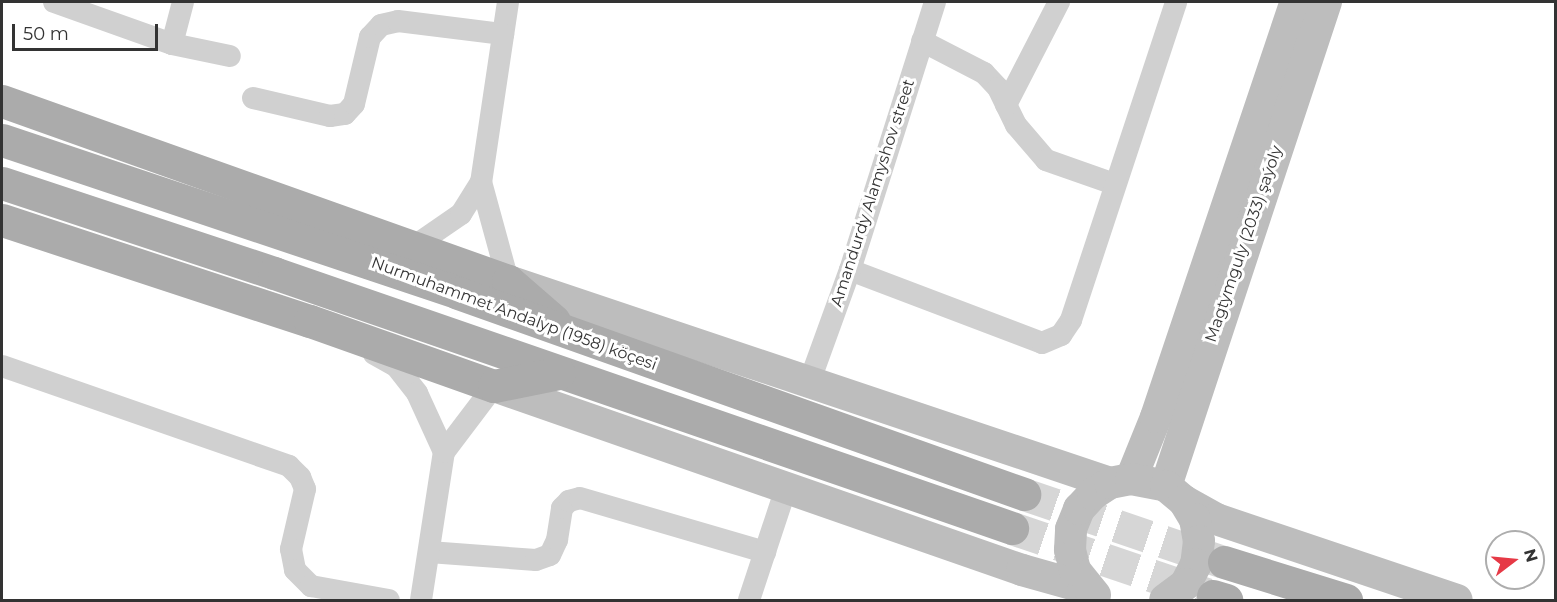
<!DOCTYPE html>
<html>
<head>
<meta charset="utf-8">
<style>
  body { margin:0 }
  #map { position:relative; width:1557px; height:602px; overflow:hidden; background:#fff; font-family:Montserrat,sans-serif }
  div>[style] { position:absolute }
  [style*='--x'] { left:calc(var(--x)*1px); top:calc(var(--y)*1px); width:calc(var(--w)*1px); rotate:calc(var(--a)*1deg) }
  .primary-tunnel>* { height:33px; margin-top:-16.5px; transform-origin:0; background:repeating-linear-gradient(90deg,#d6d6d6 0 33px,transparent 0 49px) }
  .street>* { height:22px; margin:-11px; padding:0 11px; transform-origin:11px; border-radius:11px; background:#d0d0d0 }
  .secondary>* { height:32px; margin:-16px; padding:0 16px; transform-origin:16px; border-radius:16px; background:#bdbdbd }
  .primary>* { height:33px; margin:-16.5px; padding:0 16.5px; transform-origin:16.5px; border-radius:16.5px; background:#ababab }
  span { translate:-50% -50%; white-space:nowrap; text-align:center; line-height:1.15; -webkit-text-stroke:6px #fff; paint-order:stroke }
  .street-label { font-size:16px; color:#333 }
  .frame { position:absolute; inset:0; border:3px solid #333; pointer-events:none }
  .north { position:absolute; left:1485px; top:530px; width:60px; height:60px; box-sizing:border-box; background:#fff; border:2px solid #adadad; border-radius:50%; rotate:74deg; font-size:16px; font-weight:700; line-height:24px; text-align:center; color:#333 }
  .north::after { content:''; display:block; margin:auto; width:21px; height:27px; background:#e63946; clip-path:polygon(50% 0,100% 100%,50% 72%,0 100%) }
  .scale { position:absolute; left:12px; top:24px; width:146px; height:27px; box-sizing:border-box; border:3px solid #333; border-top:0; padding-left:8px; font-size:18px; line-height:21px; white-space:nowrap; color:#333; -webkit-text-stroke:4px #fff; paint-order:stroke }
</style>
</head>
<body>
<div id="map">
  <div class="primary-tunnel">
    <div style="--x:1024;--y:494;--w:211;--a:18.8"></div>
    <div style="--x:1012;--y:528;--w:206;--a:18.7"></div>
  </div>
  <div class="street">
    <div style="--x:54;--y:2;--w:125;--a:19.6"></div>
    <div style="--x:172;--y:44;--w:59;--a:11.7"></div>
    <div style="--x:508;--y:2;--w:182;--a:98.5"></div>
    <div style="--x:481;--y:182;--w:103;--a:74.7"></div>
    <div style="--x:922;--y:41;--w:70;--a:27.3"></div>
    <div style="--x:984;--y:73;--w:21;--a:47"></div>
    <div style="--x:998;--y:88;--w:41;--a:64.1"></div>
    <div style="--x:1016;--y:125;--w:46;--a:49.4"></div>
    <div style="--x:1046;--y:160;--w:72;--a:19.4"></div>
    <div style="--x:172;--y:44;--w:43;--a:-75.3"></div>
    <div style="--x:253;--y:98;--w:79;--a:13.2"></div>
    <div style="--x:330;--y:116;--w:15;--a:-8"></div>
    <div style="--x:345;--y:114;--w:13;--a:-48"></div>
    <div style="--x:354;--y:104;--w:69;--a:-76.6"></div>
    <div style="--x:370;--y:37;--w:16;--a:-47"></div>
    <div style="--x:381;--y:25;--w:17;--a:-13"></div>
    <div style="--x:398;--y:21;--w:106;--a:7.1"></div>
    <div style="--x:1006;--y:105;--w:116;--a:-62.8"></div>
    <div style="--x:413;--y:247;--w:58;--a:-34.5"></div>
    <div style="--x:461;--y:214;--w:38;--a:-58"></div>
    <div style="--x:850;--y:270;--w:205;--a:20.8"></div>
    <div style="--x:1042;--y:343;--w:21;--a:-23"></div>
    <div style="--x:1061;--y:335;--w:18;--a:-56"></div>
    <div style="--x:1071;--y:320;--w:335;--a:-71.7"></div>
    <div style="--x:374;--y:354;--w:25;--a:29"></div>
    <div style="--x:396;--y:366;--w:34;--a:52"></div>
    <div style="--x:417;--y:393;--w:65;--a:65.4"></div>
    <div style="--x:2;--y:366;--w:304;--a:19.2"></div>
    <div style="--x:289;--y:466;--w:16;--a:45"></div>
    <div style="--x:300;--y:477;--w:13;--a:67"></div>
    <div style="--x:305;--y:489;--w:62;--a:103.1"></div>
    <div style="--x:291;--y:549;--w:21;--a:79"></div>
    <div style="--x:295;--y:570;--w:23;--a:45"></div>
    <div style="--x:311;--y:586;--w:79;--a:10.2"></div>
    <div style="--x:809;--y:383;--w:120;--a:-70.1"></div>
    <div style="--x:850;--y:270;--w:281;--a:-72.4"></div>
    <div style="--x:429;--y:552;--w:107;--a:4.3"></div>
    <div style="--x:536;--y:560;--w:15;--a:-20"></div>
    <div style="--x:550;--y:555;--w:17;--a:-65"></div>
    <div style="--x:557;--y:540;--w:32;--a:-81"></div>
    <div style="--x:562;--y:508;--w:10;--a:-45"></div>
    <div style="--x:569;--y:501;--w:11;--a:-15"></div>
    <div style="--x:580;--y:498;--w:193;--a:16.3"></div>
    <div style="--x:421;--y:600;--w:150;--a:-81.2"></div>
    <div style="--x:444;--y:452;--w:83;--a:-52.9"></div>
    <div style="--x:749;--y:600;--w:118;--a:-71.7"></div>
  </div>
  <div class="secondary">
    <div style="--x:508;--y:281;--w:635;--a:18.55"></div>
    <div style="--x:494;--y:386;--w:559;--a:19.21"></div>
    <div style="--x:1022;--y:570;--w:66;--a:15.7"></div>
    <div style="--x:1131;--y:479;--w:67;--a:-68"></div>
    <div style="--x:1156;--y:417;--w:438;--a:-71.4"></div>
    <div style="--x:1166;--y:486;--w:510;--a:-71.71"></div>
    <div style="--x:1184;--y:501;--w:37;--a:29"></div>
    <div style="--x:1216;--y:519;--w:254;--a:18.6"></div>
    <div style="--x:1095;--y:595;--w:32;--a:-129"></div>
    <div style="--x:1075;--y:570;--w:21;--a:-104"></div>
    <div style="--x:1070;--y:550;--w:21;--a:-87"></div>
    <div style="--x:1071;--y:529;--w:22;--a:-68"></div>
    <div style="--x:1079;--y:509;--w:21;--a:-47"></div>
    <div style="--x:1093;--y:494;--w:20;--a:-33"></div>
    <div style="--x:1110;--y:483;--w:21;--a:-11"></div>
    <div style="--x:1131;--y:479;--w:36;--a:11"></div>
    <div style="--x:1166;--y:486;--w:23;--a:40"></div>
    <div style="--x:1184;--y:501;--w:21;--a:59"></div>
    <div style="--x:1195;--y:519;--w:22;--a:80"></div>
    <div style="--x:1199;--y:541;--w:23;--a:97"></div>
    <div style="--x:1196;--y:564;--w:22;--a:117"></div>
    <div style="--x:1186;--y:584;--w:26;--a:143"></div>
  </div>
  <div class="primary">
    <div style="--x:2;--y:101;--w:537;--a:19.58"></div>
    <div style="--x:508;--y:281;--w:61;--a:41"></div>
    <div style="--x:2;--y:140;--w:481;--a:18.5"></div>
    <div style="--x:458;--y:293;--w:601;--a:19.55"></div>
    <div style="--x:2;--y:183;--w:287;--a:18.3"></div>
    <div style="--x:274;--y:273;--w:781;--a:19.06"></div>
    <div style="--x:2;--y:220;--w:324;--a:18.2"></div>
    <div style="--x:310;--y:321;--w:195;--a:19.5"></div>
    <div style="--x:494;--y:386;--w:66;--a:-11.3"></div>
    <div style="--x:1224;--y:562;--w:128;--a:17.3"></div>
    <div style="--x:1213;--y:596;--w:14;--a:17"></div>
  </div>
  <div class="street-label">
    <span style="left:873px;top:193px;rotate:-72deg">Amandurdy Alamyshov street</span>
    <span style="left:1244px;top:244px;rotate:-71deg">Magtymguly (2033) şaýoly</span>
    <span style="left:514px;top:314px;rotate:20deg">Nurmuhammet Andalyp (1958) köçesi</span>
  </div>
  <div class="frame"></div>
  <div class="north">N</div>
  <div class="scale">50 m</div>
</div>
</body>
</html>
